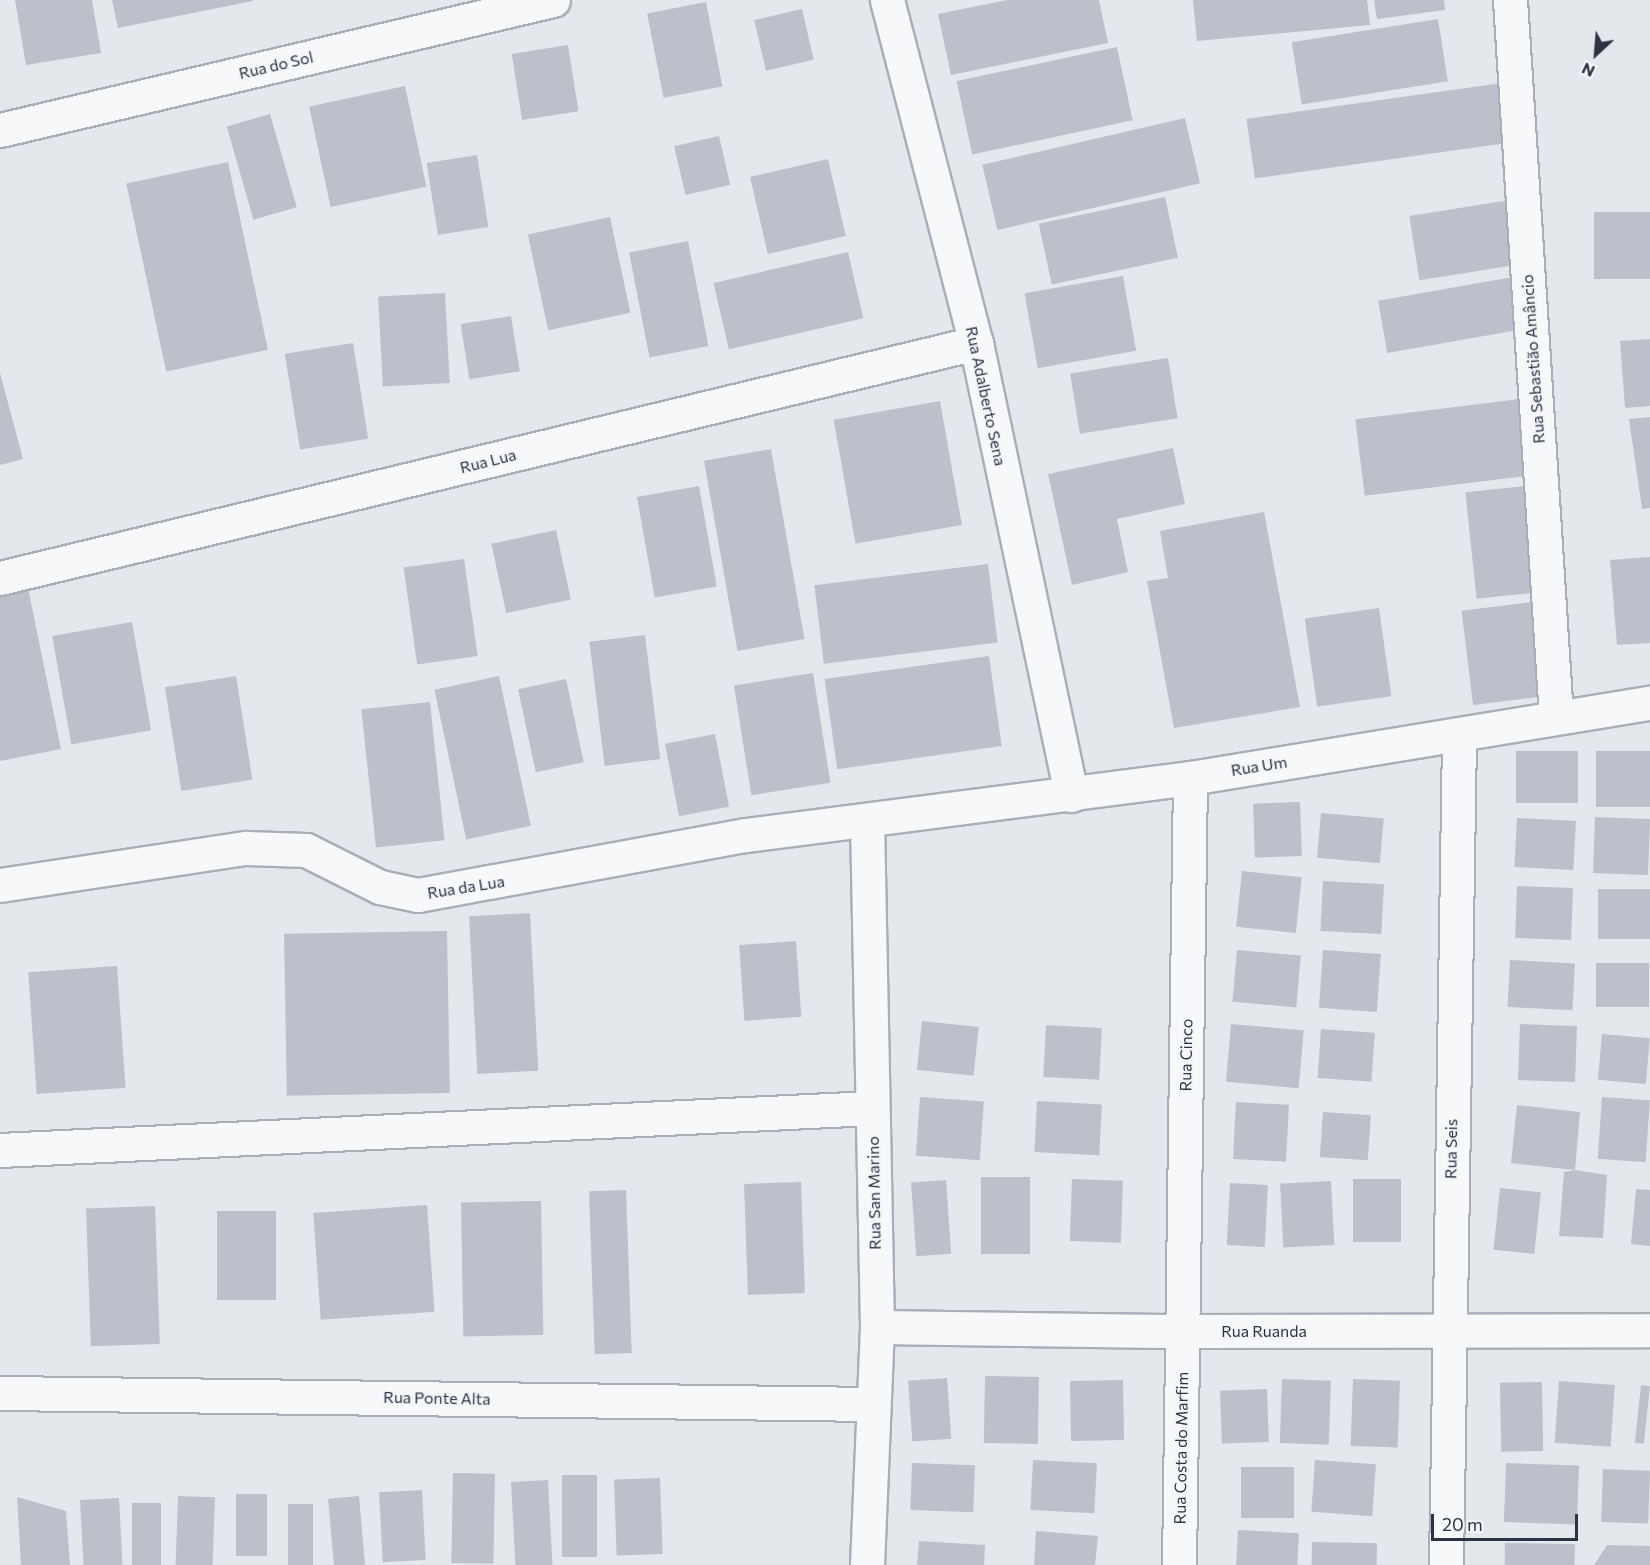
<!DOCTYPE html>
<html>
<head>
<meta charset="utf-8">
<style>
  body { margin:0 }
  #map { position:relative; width:1650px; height:1565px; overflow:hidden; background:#e4e7ec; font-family:Commissioner,sans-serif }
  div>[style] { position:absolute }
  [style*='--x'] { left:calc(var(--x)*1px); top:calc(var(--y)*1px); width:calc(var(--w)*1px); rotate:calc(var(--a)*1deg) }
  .building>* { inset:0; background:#bbc0ca; transform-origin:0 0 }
  .roads { filter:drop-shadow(2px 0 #a9aeb7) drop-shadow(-2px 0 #a9aeb7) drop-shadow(0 2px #a9aeb7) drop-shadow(0 -2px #a9aeb7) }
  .street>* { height:33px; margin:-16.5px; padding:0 16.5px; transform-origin:16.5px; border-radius:16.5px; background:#f7f8fa }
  span { translate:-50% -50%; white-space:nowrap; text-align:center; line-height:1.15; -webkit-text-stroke:4.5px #f4f6f9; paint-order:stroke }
  .street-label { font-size:16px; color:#2b3445 }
  .north { position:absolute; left:1566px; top:24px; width:60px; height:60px; -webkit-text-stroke:4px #f4f6f9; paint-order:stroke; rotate:206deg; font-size:16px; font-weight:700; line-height:24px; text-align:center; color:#2b3445 }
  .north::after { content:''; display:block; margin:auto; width:21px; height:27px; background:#2b3445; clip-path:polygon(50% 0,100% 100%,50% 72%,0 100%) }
  .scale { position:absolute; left:1431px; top:1514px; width:147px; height:27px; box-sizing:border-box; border:3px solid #2b3445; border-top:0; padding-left:8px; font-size:18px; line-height:21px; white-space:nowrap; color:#2b3445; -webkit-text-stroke:4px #f4f6f9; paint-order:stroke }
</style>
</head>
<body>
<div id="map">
  <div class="building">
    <div style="clip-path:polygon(15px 0,92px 0,101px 53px,26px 65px)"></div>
    <div style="clip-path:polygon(112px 0,253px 0,253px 1px,118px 28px)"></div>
    <div style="clip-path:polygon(1007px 0,1099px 0,1108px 43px,951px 75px,938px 14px)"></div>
    <div style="clip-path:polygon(1193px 0,1367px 0,1370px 25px,1197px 41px)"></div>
    <div style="clip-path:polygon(1374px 0,1444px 0,1445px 10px,1377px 19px)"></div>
    <div style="left:706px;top:2px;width:86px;height:60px;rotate:79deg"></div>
    <div style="left:802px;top:9px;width:52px;height:49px;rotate:77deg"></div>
    <div style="left:1438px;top:19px;width:63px;height:148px;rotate:81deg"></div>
    <div style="left:568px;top:45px;width:67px;height:57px;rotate:81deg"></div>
    <div style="left:1117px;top:47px;width:75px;height:164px;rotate:78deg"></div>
    <div style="left:1502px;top:83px;width:60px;height:258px;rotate:82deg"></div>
    <div style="left:405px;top:86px;width:103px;height:98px;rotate:78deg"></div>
    <div style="left:270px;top:114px;width:97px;height:45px;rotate:74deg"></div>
    <div style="left:1185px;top:118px;width:67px;height:208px;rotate:77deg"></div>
    <div style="left:719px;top:136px;width:50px;height:46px;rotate:77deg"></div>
    <div style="left:477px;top:155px;width:73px;height:51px;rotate:81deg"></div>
    <div style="left:828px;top:159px;width:79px;height:80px;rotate:77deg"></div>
    <div style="left:228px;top:162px;width:192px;height:104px;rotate:78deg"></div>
    <div style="left:1165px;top:197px;width:62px;height:129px;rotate:78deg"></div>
    <div style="left:1510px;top:200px;width:65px;height:102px;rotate:81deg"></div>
    <div style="left:1650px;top:212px;width:67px;height:56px;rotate:90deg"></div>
    <div style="left:610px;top:217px;width:98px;height:84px;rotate:78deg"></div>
    <div style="left:688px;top:241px;width:107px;height:60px;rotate:79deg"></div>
    <div style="left:848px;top:252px;width:68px;height:138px;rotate:77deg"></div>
    <div style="left:1123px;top:276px;width:76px;height:100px;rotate:80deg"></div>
    <div style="left:1513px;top:277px;width:53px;height:137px;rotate:80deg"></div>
    <div style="left:445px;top:293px;width:90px;height:67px;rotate:87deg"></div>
    <div style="left:511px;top:316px;width:56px;height:51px;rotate:81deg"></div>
    <div style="clip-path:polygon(1650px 339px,1650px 406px,1625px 408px,1620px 341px)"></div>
    <div style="left:353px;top:343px;width:97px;height:69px;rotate:81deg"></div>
    <div style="left:1168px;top:358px;width:61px;height:99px;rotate:81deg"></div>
    <div style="clip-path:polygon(0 373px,23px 459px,0 465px)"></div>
    <div style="left:1529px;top:398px;width:77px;height:175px;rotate:83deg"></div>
    <div style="left:940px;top:401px;width:126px;height:108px;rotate:80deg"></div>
    <div style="clip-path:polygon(1650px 417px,1650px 508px,1642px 509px,1629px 419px)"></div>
    <div style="clip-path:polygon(1173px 448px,1185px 504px,1117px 519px,1128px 572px,1072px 585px,1048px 474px)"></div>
    <div style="left:771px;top:449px;width:193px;height:68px;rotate:80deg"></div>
    <div style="left:1535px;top:485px;width:107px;height:70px;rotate:84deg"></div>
    <div style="left:699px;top:486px;width:102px;height:63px;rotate:80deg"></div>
    <div style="clip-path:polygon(1264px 512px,1300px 707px,1174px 728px,1147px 581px,1168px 578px,1160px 531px)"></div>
    <div style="left:556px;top:530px;width:71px;height:66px;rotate:78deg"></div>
    <div style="clip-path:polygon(1650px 557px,1650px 643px,1617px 645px,1610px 560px)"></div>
    <div style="left:464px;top:559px;width:98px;height:61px;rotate:82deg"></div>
    <div style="left:988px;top:564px;width:79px;height:175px;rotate:83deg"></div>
    <div style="clip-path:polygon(28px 588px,61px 749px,0 761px,0 594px)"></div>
    <div style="left:1532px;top:602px;width:95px;height:71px;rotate:83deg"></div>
    <div style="left:1379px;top:608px;width:89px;height:75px;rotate:82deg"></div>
    <div style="left:132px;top:622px;width:110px;height:81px;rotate:80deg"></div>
    <div style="left:645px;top:635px;width:125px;height:56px;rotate:83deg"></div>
    <div style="left:989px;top:656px;width:91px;height:166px;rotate:82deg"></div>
    <div style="left:813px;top:673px;width:111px;height:80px;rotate:81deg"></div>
    <div style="left:236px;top:676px;width:105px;height:72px;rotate:81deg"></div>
    <div style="left:499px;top:676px;width:153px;height:66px;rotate:78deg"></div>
    <div style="left:566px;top:679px;width:85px;height:49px;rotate:78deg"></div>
    <div style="left:430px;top:702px;width:139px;height:69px;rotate:84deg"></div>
    <div style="left:715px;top:734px;width:74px;height:51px;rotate:79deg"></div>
    <div style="left:1516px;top:751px;width:62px;height:52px"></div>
    <div style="left:1650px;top:751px;width:56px;height:54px;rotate:90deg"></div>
    <div style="left:1300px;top:802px;width:54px;height:47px;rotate:88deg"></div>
    <div style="left:1321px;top:813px;width:63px;height:45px;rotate:5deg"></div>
    <div style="left:1595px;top:817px;width:55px;height:56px;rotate:2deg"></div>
    <div style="left:1517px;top:818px;width:59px;height:49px;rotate:3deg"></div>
    <div style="left:1242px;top:871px;width:60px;height:56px;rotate:6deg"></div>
    <div style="left:1323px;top:881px;width:61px;height:50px;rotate:3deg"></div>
    <div style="left:1517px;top:886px;width:56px;height:52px;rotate:2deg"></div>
    <div style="left:1598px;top:889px;width:52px;height:50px"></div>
    <div style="left:530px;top:913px;width:158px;height:61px;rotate:87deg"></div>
    <div style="left:447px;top:931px;width:162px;height:163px;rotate:89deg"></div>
    <div style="left:796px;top:941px;width:76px;height:57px;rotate:86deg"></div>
    <div style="left:1237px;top:950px;width:64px;height:52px;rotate:5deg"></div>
    <div style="left:1323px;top:950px;width:58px;height:58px;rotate:4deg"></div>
    <div style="left:1510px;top:960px;width:65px;height:47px;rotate:3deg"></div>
    <div style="left:1596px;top:963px;width:53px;height:44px"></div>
    <div style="left:117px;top:966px;width:122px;height:89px;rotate:86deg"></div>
    <div style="left:922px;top:1021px;width:57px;height:49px;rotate:6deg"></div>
    <div style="left:1231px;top:1024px;width:73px;height:58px;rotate:5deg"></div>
    <div style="left:1520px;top:1024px;width:57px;height:56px;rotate:2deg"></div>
    <div style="left:1046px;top:1025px;width:56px;height:52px;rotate:3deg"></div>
    <div style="left:1321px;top:1029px;width:54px;height:49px;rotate:4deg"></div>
    <div style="left:1602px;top:1034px;width:48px;height:46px;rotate:5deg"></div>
    <div style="left:920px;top:1097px;width:64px;height:59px;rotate:4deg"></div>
    <div style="left:1602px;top:1097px;width:48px;height:62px;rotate:4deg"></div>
    <div style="left:1037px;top:1101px;width:65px;height:51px;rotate:3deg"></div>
    <div style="left:1236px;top:1102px;width:53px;height:57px;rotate:3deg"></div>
    <div style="clip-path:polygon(1517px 1105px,1580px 1112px,1575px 1170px,1607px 1175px,1603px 1238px,1559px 1236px,1564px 1172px,1575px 1170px,1511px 1163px)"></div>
    <div style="left:1323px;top:1112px;width:48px;height:45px;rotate:4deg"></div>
    <div style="left:981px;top:1177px;width:49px;height:77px"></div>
    <div style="left:1072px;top:1179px;width:51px;height:62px;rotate:2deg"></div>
    <div style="left:1401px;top:1179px;width:63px;height:48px;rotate:90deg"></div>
    <div style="left:946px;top:1180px;width:74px;height:35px;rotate:86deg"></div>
    <div style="left:1331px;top:1181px;width:64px;height:51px;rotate:87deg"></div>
    <div style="left:801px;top:1182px;width:111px;height:57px;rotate:88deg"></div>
    <div style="left:1230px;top:1183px;width:38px;height:62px;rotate:3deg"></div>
    <div style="left:1500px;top:1188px;width:41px;height:62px;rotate:6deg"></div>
    <div style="clip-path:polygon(1636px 1189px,1650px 1190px,1650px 1246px,1631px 1244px)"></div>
    <div style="left:626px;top:1190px;width:163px;height:37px;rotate:88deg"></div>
    <div style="left:541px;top:1201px;width:134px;height:80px;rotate:89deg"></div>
    <div style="left:427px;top:1205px;width:107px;height:114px;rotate:86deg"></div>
    <div style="left:155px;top:1206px;width:138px;height:69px;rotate:88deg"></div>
    <div style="left:217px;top:1211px;width:59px;height:89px"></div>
    <div style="left:985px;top:1376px;width:54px;height:67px;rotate:1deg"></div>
    <div style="left:947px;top:1378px;width:61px;height:39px;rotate:86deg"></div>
    <div style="left:1282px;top:1379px;width:49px;height:64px;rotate:2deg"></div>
    <div style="left:1353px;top:1379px;width:47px;height:67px;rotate:2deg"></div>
    <div style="left:1123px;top:1380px;width:60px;height:53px;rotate:89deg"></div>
    <div style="left:1559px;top:1381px;width:56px;height:62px;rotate:4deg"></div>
    <div style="left:1542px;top:1382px;width:69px;height:42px;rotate:89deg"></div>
    <div style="left:1641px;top:1385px;width:9px;height:58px;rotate:6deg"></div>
    <div style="left:1267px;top:1389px;width:53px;height:47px;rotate:88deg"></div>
    <div style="left:1033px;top:1460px;width:64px;height:50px;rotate:3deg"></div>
    <div style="left:1315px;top:1460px;width:61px;height:52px;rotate:4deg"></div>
    <div style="left:912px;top:1463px;width:63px;height:47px;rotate:2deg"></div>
    <div style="left:1506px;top:1463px;width:73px;height:59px;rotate:2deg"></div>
    <div style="left:1241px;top:1467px;width:53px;height:51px"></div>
    <div style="left:1603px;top:1469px;width:47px;height:53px;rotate:2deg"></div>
    <div style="left:453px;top:1473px;width:42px;height:90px;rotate:1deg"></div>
    <div style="left:562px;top:1475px;width:35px;height:82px"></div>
    <div style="left:660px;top:1478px;width:76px;height:46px;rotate:88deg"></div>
    <div style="left:548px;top:1480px;width:85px;height:37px;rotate:87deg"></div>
    <div style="left:422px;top:1490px;width:70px;height:43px;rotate:87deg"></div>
    <div style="left:236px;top:1494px;width:31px;height:62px"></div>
    <div style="left:178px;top:1496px;width:37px;height:69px;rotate:2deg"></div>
    <div style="left:359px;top:1496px;width:69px;height:31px;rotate:85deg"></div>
    <div style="clip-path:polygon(17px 1497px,66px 1511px,70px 1565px,21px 1565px)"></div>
    <div style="left:119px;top:1498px;width:67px;height:39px;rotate:87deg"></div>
    <div style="left:132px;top:1503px;width:29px;height:62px"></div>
    <div style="left:288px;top:1504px;width:25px;height:61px"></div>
    <div style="left:1238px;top:1530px;width:61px;height:35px;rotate:3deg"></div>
    <div style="clip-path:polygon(1036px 1531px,1098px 1536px,1095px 1565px,1034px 1565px)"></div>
    <div style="clip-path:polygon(919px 1541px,985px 1545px,984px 1565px,917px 1565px)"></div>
    <div style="left:1312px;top:1542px;width:65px;height:23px;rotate:1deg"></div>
    <div style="left:1505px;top:1543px;width:70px;height:22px;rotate:1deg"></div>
    <div style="clip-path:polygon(1607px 1545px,1650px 1546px,1650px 1565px,1594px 1565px)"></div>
  </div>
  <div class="roads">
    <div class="street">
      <div style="--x:887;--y:0;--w:354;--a:75.5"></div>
      <div style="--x:976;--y:343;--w:462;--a:78.1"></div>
      <div style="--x:1510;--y:0;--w:719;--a:86.33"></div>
      <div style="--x:0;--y:130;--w:568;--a:-13.23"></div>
      <div style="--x:0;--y:578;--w:1004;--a:-13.54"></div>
      <div style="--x:0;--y:885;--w:249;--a:-8.6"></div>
      <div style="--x:246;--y:848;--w:60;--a:1.9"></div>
      <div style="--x:306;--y:850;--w:83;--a:26.6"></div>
      <div style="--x:380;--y:887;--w:39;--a:12"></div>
      <div style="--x:418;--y:895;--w:333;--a:-10.4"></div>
      <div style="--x:746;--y:835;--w:448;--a:-7.3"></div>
      <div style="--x:1190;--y:778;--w:466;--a:-9.3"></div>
      <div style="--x:0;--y:1150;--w:873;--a:-2.76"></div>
      <div style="--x:877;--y:1327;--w:305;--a:0.8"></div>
      <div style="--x:1182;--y:1331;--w:468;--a:-0.1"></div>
      <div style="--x:0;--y:1393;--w:873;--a:0.72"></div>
      <div style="--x:867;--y:1565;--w:238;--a:-87.6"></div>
      <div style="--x:877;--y:1327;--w:506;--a:-91.13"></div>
      <div style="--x:1179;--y:1565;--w:787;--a:-89.2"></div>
      <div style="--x:1446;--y:1565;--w:831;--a:-89.1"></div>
    </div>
  </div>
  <div class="street-label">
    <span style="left:276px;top:65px;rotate:-13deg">Rua do Sol</span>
    <span style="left:1533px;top:359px;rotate:-94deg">Rua Sebastião Amâncio</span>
    <span style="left:986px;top:396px;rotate:78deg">Rua Adalberto Sena</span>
    <span style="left:488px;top:461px;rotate:-14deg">Rua Lua</span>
    <span style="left:1259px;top:766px;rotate:-9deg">Rua Um</span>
    <span style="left:466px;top:887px;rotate:-9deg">Rua da Lua</span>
    <span style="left:1186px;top:1055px;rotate:-89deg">Rua Cinco</span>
    <span style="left:1451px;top:1149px;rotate:-89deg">Rua Seis</span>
    <span style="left:874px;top:1193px;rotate:-91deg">Rua San Marino</span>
    <span style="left:1264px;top:1331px">Rua Ruanda</span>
    <span style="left:437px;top:1398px;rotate:1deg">Rua Ponte Alta</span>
    <span style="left:1181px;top:1448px;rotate:-89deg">Rua Costa do Marfim</span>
  </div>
  <div class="north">N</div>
  <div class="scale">20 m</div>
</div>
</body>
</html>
